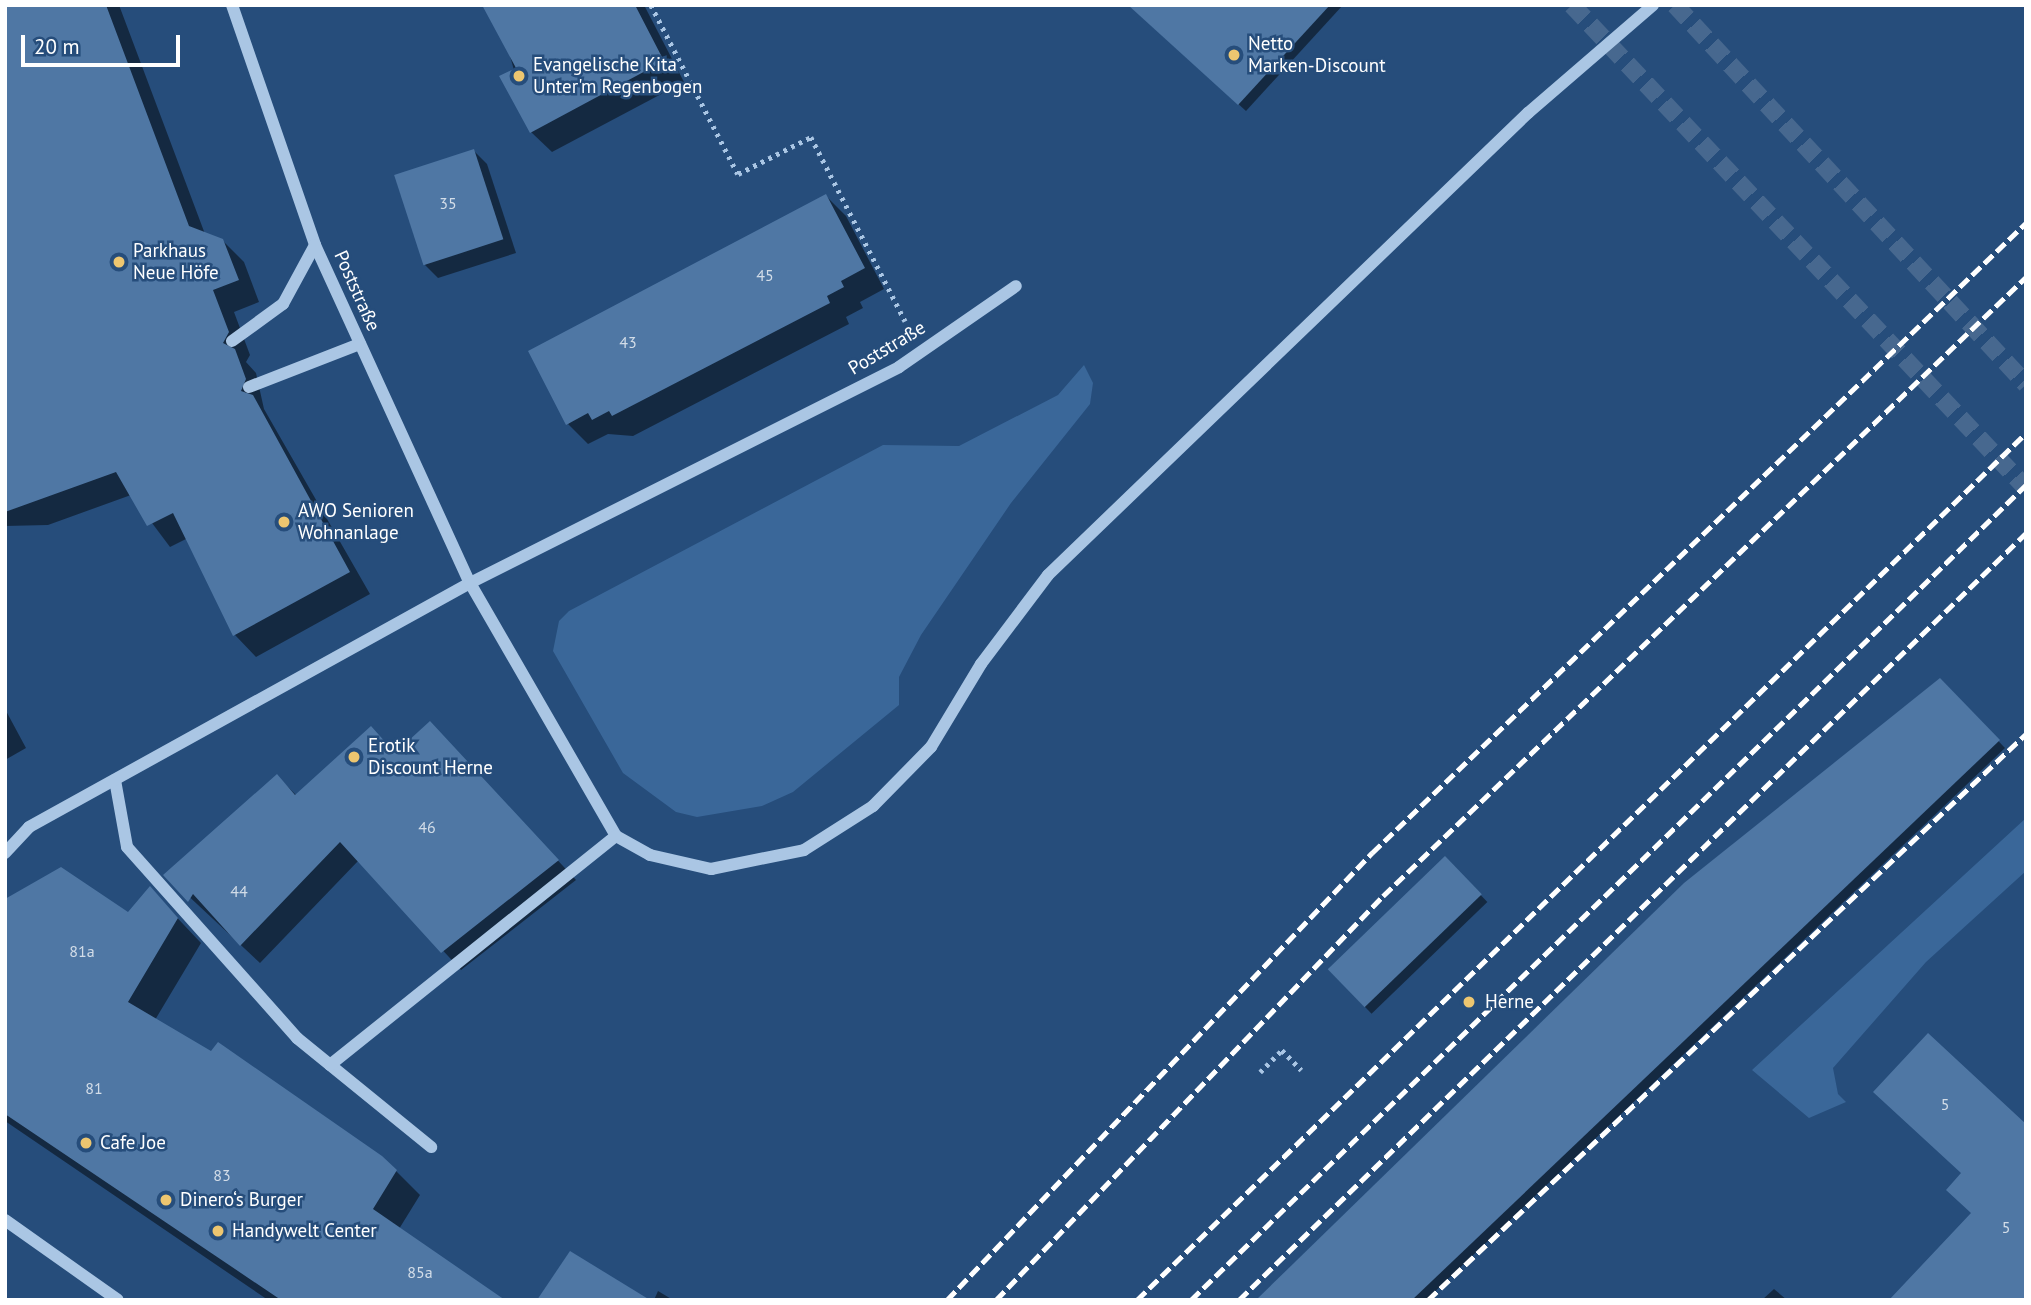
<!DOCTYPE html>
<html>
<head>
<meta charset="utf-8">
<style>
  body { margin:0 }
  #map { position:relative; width:2031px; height:1305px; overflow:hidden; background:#264d7b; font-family:"PT Sans",sans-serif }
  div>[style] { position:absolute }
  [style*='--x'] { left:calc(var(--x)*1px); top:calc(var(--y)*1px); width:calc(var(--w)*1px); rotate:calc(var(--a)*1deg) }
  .green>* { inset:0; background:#3a6799 }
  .shadow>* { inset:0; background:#0007; transform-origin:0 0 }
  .building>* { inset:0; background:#4f77a4; transform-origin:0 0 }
  .major-tunnel>* { height:18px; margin-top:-9px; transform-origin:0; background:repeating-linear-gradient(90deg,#47688f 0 18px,transparent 0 27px) }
  .path>* { height:4.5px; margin-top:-2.25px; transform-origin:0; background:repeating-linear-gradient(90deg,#aac6e4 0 3.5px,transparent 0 8.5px) }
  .minor>* { height:12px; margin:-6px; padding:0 6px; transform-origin:6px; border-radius:6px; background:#aac6e4 }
  .rail>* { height:5px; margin-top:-2.5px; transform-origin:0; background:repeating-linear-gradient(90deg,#fff 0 12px,transparent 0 17px) }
  .dots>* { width:19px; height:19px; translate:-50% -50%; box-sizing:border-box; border:4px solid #264d7b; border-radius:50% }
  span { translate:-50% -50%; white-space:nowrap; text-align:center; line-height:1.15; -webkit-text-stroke:5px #264d7b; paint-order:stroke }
  .number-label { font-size:16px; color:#d3dde8 }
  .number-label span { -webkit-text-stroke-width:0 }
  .poi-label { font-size:19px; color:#fff }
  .left { translate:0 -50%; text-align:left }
  .street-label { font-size:19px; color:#fff }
  .frame { position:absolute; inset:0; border:7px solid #fff; pointer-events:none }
  .scale { position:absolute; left:21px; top:35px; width:159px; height:32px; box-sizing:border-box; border:4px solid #fff; border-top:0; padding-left:9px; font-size:21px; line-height:24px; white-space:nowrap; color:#fff; -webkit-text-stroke:5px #264d7b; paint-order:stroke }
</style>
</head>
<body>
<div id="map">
  <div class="green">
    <div style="clip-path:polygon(1084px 365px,1093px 383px,1090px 404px,1011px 503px,921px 635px,899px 677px,899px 705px,793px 792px,762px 806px,697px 817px,676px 812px,623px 773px,553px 651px,559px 621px,569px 611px,883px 445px,959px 446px,1058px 395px)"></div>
    <div style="clip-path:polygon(2026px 818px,2026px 871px,1926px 962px,1833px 1068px,1838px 1094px,1846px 1102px,1809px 1118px,1752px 1070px)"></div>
  </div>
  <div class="shadow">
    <div style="clip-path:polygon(5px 5px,119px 5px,205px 234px,222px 240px,244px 262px,259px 302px,234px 312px,250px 355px,246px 362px,256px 373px,264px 409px,370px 594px,256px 657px,235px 635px,188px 538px,170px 547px,131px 495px,48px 525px,5px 526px)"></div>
    <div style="clip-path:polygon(496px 5px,644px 5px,684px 82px,552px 152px,531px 132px)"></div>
    <div style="clip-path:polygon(1129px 5px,1343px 5px,1246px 111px)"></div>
    <div style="clip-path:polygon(474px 151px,487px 164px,516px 253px,438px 278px,425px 265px)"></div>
    <div style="clip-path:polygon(826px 196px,846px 216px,884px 289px,860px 302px,863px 308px,846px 317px,849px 324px,633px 436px,608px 434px,588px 444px,568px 424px)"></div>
    <div style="clip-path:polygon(1940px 680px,2005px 748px,1426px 1300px,1259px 1300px)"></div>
    <div style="clip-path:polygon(5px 709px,26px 748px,5px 760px,5px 830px)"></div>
    <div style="clip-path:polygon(448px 742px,576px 880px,461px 970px,359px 860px,260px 963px,166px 875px,277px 776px,297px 796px,396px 754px)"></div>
    <div style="left:1445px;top:858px;width:61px;height:161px;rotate:46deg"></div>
    <div style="clip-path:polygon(150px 889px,201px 943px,155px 1020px,396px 1171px,420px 1195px,399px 1229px,502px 1300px,268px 1300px,5px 1121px,5px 901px,128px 915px)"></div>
    <div style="clip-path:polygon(1774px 1289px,1787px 1300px,1762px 1300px)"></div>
    <div style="clip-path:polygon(658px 1291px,673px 1300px,654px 1300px)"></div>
  </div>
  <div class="building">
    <div style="clip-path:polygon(5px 5px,106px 5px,189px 226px,223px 239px,239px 280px,213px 290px,229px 332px,223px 343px,235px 349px,246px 379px,241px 391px,253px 395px,350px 572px,233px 636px,173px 513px,147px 526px,116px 472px,5px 512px)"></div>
    <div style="clip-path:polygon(482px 5px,635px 5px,664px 61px,530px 133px,499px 76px,516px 68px)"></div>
    <div style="clip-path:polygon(1128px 5px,1330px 5px,1238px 105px)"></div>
    <div style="left:474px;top:149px;width:95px;height:84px;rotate:72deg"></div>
    <div style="clip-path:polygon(826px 194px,865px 268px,841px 281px,844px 287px,827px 296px,830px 303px,612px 416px,609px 411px,592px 420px,588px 413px,566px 425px,528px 351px)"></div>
    <div style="clip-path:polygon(1940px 678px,2000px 740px,1412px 1300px,1256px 1300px,1684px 883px)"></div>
    <div style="clip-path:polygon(430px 721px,559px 860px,441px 953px,340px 842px,240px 946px,193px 894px,188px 902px,163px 875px,277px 774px,295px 795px,371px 726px,395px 753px)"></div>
    <div style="left:1445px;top:856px;width:53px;height:163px;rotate:46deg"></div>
    <div style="clip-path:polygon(61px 867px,128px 912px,150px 886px,178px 918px,128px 1002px,211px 1051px,218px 1042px,382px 1156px,397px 1170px,373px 1209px,505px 1300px,281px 1300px,5px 1114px,5px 899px)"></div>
    <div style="clip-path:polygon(1928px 1033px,2026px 1124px,2026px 1300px,1889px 1300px,1971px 1213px,1946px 1190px,1961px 1173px,1873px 1092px)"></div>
    <div style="clip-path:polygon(570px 1251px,650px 1300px,537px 1300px)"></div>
  </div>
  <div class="major-tunnel">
    <div style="--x:1572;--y:5;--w:663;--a:46.77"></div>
    <div style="--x:1675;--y:5;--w:517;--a:47.2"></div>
  </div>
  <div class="path">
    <div style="--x:651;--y:5;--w:190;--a:62.8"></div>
    <div style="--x:738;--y:174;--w:82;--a:-26.9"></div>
    <div style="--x:811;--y:137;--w:207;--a:62.9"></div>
    <div style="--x:1260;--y:1072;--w:31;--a:-45"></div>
    <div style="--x:1282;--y:1050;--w:28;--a:46"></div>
  </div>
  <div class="minor">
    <div style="--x:232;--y:5;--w:254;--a:70.9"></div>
    <div style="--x:315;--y:245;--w:372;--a:65.4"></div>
    <div style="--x:470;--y:583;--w:292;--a:60"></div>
    <div style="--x:616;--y:836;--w:39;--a:29"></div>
    <div style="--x:650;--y:855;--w:63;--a:12.9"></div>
    <div style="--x:711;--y:869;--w:95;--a:-11.5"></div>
    <div style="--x:804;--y:850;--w:82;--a:-32.5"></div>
    <div style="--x:873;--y:806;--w:83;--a:-45.5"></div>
    <div style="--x:931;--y:747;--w:97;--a:-58.9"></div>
    <div style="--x:981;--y:664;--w:111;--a:-53"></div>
    <div style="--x:1048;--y:575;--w:666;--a:-43.91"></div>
    <div style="--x:1528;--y:113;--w:165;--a:-40.8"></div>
    <div style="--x:232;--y:341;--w:63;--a:-36"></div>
    <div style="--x:283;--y:304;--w:67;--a:-61.5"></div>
    <div style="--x:249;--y:387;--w:119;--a:-21.2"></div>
    <div style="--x:115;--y:780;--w:68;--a:79.8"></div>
    <div style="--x:127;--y:847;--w:256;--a:48.3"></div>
    <div style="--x:297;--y:1038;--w:173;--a:39.1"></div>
    <div style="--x:5;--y:853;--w:35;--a:-47"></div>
    <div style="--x:29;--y:827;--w:504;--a:-28.96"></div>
    <div style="--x:470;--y:583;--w:480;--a:-26.7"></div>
    <div style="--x:899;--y:367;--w:142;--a:-34.7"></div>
    <div style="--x:330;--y:1065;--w:366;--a:-38.7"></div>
    <div style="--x:5;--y:1220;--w:138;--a:35.3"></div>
  </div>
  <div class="rail">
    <div style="--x:947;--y:1300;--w:617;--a:-46.45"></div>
    <div style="--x:1372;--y:853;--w:908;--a:-43.93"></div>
    <div style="--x:996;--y:1300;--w:559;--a:-46.23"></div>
    <div style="--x:1383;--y:896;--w:893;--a:-43.91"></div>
    <div style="--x:1137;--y:1300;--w:1242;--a:-44.28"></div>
    <div style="--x:1191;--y:1300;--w:1167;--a:-44.31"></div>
    <div style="--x:1239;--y:1300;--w:1099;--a:-44.26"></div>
    <div style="--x:1428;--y:1300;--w:823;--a:-43.43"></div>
  </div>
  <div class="dots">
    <div style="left:1234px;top:55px;background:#edc670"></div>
    <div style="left:519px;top:76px;background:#edc670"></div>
    <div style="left:119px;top:262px;background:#edc670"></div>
    <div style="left:284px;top:522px;background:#edc670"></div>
    <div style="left:354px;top:757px;background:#edc670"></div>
    <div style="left:1469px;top:1002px;background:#edc670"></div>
    <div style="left:86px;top:1143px;background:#edc670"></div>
    <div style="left:166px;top:1200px;background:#edc670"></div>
    <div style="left:218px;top:1231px;background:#edc670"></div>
  </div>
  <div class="number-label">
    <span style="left:448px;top:203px">35</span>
    <span style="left:765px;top:275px">45</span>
    <span style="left:628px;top:342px">43</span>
    <span style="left:427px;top:827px">46</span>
    <span style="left:239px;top:891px">44</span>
    <span style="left:82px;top:951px">81a</span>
    <span style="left:94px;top:1088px">81</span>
    <span style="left:1945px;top:1104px">5</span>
    <span style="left:222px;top:1175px">83</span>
    <span style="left:2006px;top:1227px">5</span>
    <span style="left:420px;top:1272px">85a</span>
  </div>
  <div class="poi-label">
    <span class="left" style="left:1248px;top:55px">Netto<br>Marken-Discount</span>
    <span class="left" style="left:533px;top:76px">Evangelische Kita<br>Unter'm Regenbogen</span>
    <span class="left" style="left:133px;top:262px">Parkhaus<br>Neue Höfe</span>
    <span class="left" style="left:298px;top:522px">AWO Senioren<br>Wohnanlage</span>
    <span class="left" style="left:368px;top:757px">Erotik<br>Discount Herne</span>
    <span class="left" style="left:1485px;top:1002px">Herne</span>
    <span class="left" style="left:100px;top:1143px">Cafe Joe</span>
    <span class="left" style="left:180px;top:1200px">Dinero‘s Burger</span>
    <span class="left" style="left:232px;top:1231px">Handywelt Center</span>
  </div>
  <div class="street-label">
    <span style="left:357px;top:291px;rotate:66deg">Poststraße</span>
    <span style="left:887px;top:348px;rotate:-31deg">Poststraße</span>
  </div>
  <div class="frame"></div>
  <div class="scale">20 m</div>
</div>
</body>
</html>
